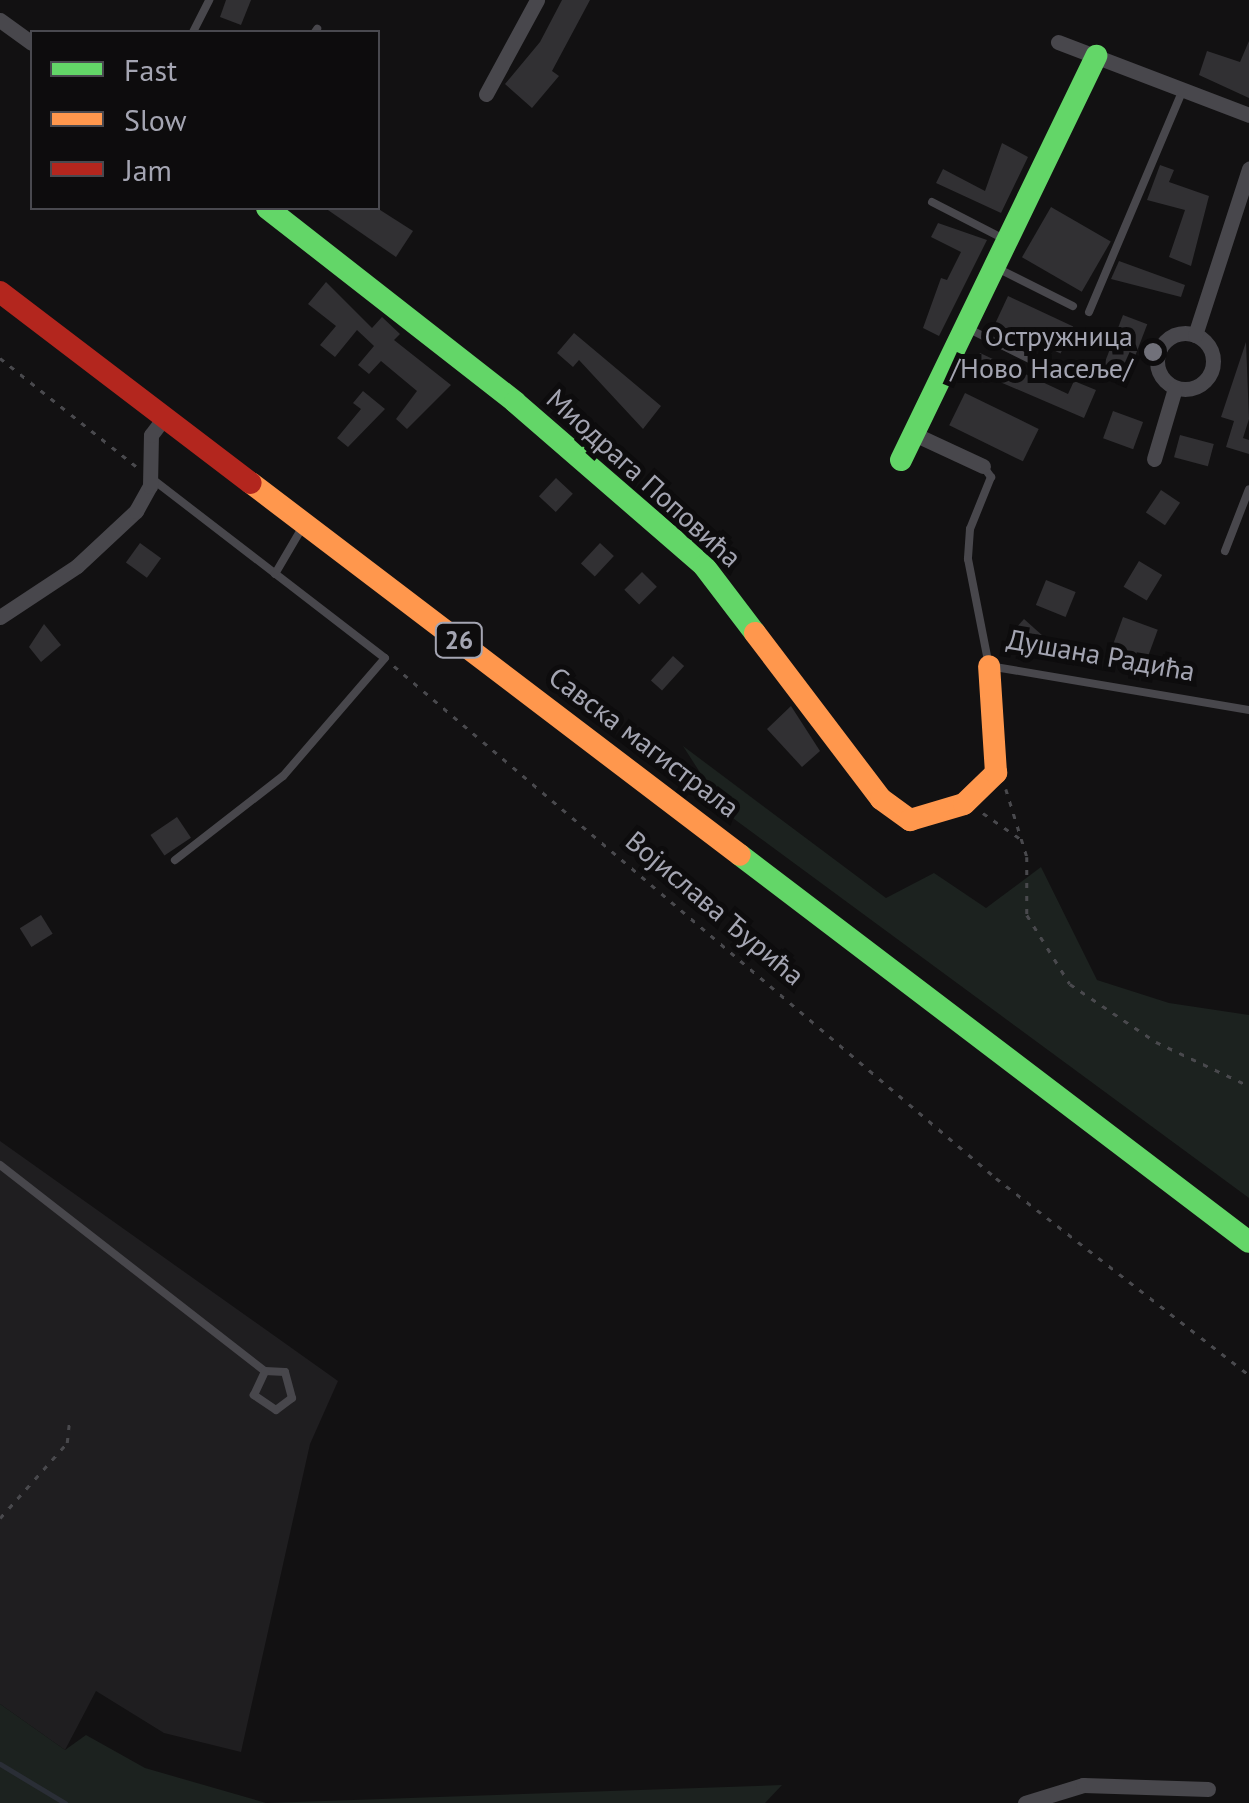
<!DOCTYPE html>
<html>
<head>
<meta charset="utf-8">
<style>
  body { margin:0 }
  #map { position:relative; width:1249px; height:1803px; overflow:hidden; background:#121112; font-family:"PT Sans",sans-serif }
  div>[style] { position:absolute }
  [style*='--x'] { left:calc(var(--x)*1px); top:calc(var(--y)*1px); width:calc(var(--w)*1px); rotate:calc(var(--a)*1deg) }
  .built>* { inset:0; background:#1f1e20 }
  .green>* { inset:0; background:#1c221f }
  .stream>* { height:5px; margin:-2.5px; padding:0 2.5px; transform-origin:2.5px; border-radius:2.5px; background:#2a2e36 }
  .building>* { inset:0; background:#313033; transform-origin:0 0 }
  .path>* { height:2.5px; margin-top:-1.25px; transform-origin:0; background:repeating-linear-gradient(90deg,#49494d 0 5px,transparent 0 13px) }
  .lane>* { height:8px; margin:-4px; padding:0 4px; transform-origin:4px; border-radius:4px; background:#48474c }
  .street>* { height:15px; margin:-7.5px; padding:0 7.5px; transform-origin:7.5px; border-radius:7.5px; background:#48474c }
  .street>.ring { margin:-7.5px; padding:0; box-sizing:content-box; background:none; border:15px solid #48474c; border-radius:50% }
  .fast>* { height:22px; margin:-11px; padding:0 11px; transform-origin:11px; border-radius:11px; background:#63d668 }
  .slow>* { height:22px; margin:-11px; padding:0 11px; transform-origin:11px; border-radius:11px; background:#ff974d }
  .jam>* { height:22px; margin:-11px; padding:0 11px; transform-origin:11px; border-radius:11px; background:#b3261e }
  .dots>* { width:28px; height:28px; translate:-50% -50%; box-sizing:border-box; border:5px solid #0d0c0d; border-radius:50% }
  span { translate:-50% -50%; white-space:nowrap; text-align:center; line-height:1.15; -webkit-text-stroke:10px #0d0c0d; paint-order:stroke }
  .shield-label span { padding:2px 8px; background:#0d0c0d; border:2px solid; border-radius:8px; -webkit-text-stroke-width:0 }
  .shield-label { font-size:25px; color:#a4a5b2; font-weight:700 }
  .poi-label { font-size:28px; color:#a4a5b2 }
  .right { translate:-100% -50%; text-align:right }
  .street-label { font-size:28px; color:#a4a5b2 }
  .legend { position:absolute; left:30px; top:30px; width:350px; height:180px; box-sizing:border-box; background:#0d0c0d; border:2px solid #49494f; margin:0; padding:12px 18px; list-style:none; font-size:30px; color:#a4a5b2 }
  .legend li { display:flex; align-items:center; gap:20px; height:50px }
  .legend b { width:50px; border:2px solid #49494f }
</style>
</head>
<body>
<div id="map">
  <div class="built">
    <div style="clip-path:polygon(0 1141px,338px 1381px,310px 1444px,241px 1752px,164px 1733px,96px 1691px,65px 1750px,0 1704px)"></div>
  </div>
  <div class="green">
    <div style="clip-path:polygon(683px 746px,886px 898px,934px 873px,986px 908px,1041px 867px,1097px 980px,1169px 1003px,1249px 1015px,1249px 1198px,726px 813px)"></div>
    <div style="clip-path:polygon(0 1704px,65px 1750px,86px 1735px,145px 1768px,266px 1803px,0 1803px)"></div>
    <div style="clip-path:polygon(782px 1785px,765px 1803px,267px 1803px)"></div>
  </div>
  <div class="stream">
    <div style="--x:0;--y:1764;--w:76;--a:31"></div>
  </div>
  <div class="building">
    <div style="clip-path:polygon(226px 0,251px 0,241px 25px,220px 17px)"></div>
    <div style="clip-path:polygon(562px 0,590px 0,552px 71px,559px 76px,532px 108px,505px 84px,540px 42px)"></div>
    <div style="clip-path:polygon(1249px 41px,1249px 98px,1199px 75px,1207px 51px,1240px 62px)"></div>
    <div style="clip-path:polygon(1002px 143px,1028px 157px,1001px 213px,936px 183px,943px 169px,985px 191px)"></div>
    <div style="clip-path:polygon(1160px 165px,1174px 170px,1169px 182px,1209px 196px,1191px 266px,1169px 257px,1185px 210px,1147px 200px)"></div>
    <div style="left:1051px;top:207px;width:69px;height:58px;rotate:30deg"></div>
    <div style="clip-path:polygon(325px 208px,377px 208px,413px 231px,396px 257px)"></div>
    <div style="clip-path:polygon(938px 223px,987px 240px,939px 336px,923px 328px,941px 278px,947px 280px,961px 252px,931px 237px)"></div>
    <div style="clip-path:polygon(1119px 261px,1185px 285px,1181px 297px,1111px 279px)"></div>
    <div style="clip-path:polygon(326px 282px,372px 328px,382px 317px,400px 334px,394px 340px,451px 385px,407px 429px,396px 419px,417px 391px,381px 361px,369px 374px,358px 365px,374px 346px,357px 330px,335px 357px,320px 345px,336px 326px,308px 304px)"></div>
    <div style="left:1008px;top:296px;width:72px;height:30px;rotate:25deg"></div>
    <div style="left:1123px;top:315px;width:26px;height:62px;rotate:21deg"></div>
    <div style="clip-path:polygon(574px 333px,661px 406px,643px 429px,579px 360px,573px 367px,557px 353px)"></div>
    <div style="clip-path:polygon(1246px 342px,1249px 419px,1243px 438px,1249px 440px,1249px 454px,1226px 447px,1234px 421px,1221px 417px)"></div>
    <div style="clip-path:polygon(980px 353px,1068px 394px,1074px 381px,1096px 390px,1084px 418px,972px 370px)"></div>
    <div style="clip-path:polygon(363px 391px,385px 409px,348px 447px,337px 438px,361px 409px,353px 403px)"></div>
    <div style="left:965px;top:393px;width:82px;height:36px;rotate:26deg"></div>
    <div style="left:1113px;top:411px;width:32px;height:29px;rotate:20deg"></div>
    <div style="left:1180px;top:435px;width:35px;height:23px;rotate:15deg"></div>
    <div style="left:556px;top:478px;width:23px;height:25px;rotate:43deg"></div>
    <div style="left:1161px;top:490px;width:23px;height:27px;rotate:34deg"></div>
    <div style="left:140px;top:543px;width:26px;height:24px;rotate:36deg"></div>
    <div style="left:600px;top:543px;width:19px;height:28px;rotate:43deg"></div>
    <div style="left:1139px;top:561px;width:27px;height:30px;rotate:31deg"></div>
    <div style="left:642px;top:572px;width:21px;height:25px;rotate:45deg"></div>
    <div style="left:1046px;top:580px;width:32px;height:27px;rotate:22deg"></div>
    <div style="left:1123px;top:617px;width:37px;height:31px;rotate:20deg"></div>
    <div style="left:1024px;top:619px;width:24px;height:24px;rotate:42deg"></div>
    <div style="clip-path:polygon(44px 624px,61px 645px,41px 662px,29px 647px)"></div>
    <div style="left:673px;top:656px;width:15px;height:33px;rotate:42deg"></div>
    <div style="clip-path:polygon(791px 706px,820px 751px,802px 767px,767px 729px)"></div>
    <div style="left:177px;top:817px;width:25px;height:32px;rotate:56deg"></div>
    <div style="left:41px;top:915px;width:22px;height:25px;rotate:58deg"></div>
  </div>
  <div class="path">
    <div style="--x:0;--y:358;--w:174;--a:38.5"></div>
    <div style="--x:394;--y:666;--w:790;--a:40.38"></div>
    <div style="--x:996;--y:1178;--w:321;--a:37.9"></div>
    <div style="--x:1006;--y:789;--w:71;--a:72.8"></div>
    <div style="--x:1027;--y:857;--w:58;--a:90"></div>
    <div style="--x:1027;--y:915;--w:81;--a:58.1"></div>
    <div style="--x:1070;--y:984;--w:104;--a:34"></div>
    <div style="--x:1156;--y:1042;--w:103;--a:25.3"></div>
    <div style="--x:983;--y:813;--w:47;--a:34.7"></div>
    <div style="--x:0;--y:1518;--w:101;--a:-48.2"></div>
    <div style="--x:67;--y:1443;--w:19;--a:-84"></div>
  </div>
  <div class="lane">
    <div style="--x:193;--y:32;--w:36;--a:-63"></div>
    <div style="--x:315;--y:32;--w:4;--a:-56"></div>
    <div style="--x:932;--y:202;--w:81;--a:27.2"></div>
    <div style="--x:997;--y:268;--w:85;--a:26.6"></div>
    <div style="--x:1089;--y:312;--w:242;--a:-67.1"></div>
    <div style="--x:967;--y:328;--w:95;--a:26.3"></div>
    <div style="--x:983;--y:466;--w:14;--a:54"></div>
    <div style="--x:991;--y:477;--w:56;--a:112"></div>
    <div style="--x:970;--y:529;--w:30;--a:94"></div>
    <div style="--x:968;--y:559;--w:109;--a:78.9"></div>
    <div style="--x:989;--y:666;--w:264;--a:9.6"></div>
    <div style="--x:151;--y:478;--w:295;--a:37.6"></div>
    <div style="--x:385;--y:658;--w:156;--a:130.8"></div>
    <div style="--x:283;--y:776;--w:137;--a:142.1"></div>
    <div style="--x:1225;--y:551;--w:66;--a:-68.8"></div>
    <div style="--x:275;--y:574;--w:56;--a:-59.7"></div>
    <div style="--x:0;--y:1165;--w:336;--a:37.9"></div>
    <div style="--x:265;--y:1371;--w:20;--a:3"></div>
    <div style="--x:285;--y:1372;--w:27;--a:75"></div>
    <div style="--x:292;--y:1398;--w:20;--a:143"></div>
    <div style="--x:276;--y:1410;--w:27;--a:-146"></div>
    <div style="--x:254;--y:1395;--w:26;--a:-65"></div>
  </div>
  <div class="street">
    <div style="--x:0;--y:20;--w:39;--a:36"></div>
    <div style="--x:1058;--y:42;--w:204;--a:20.9"></div>
    <div style="--x:486;--y:94;--w:107;--a:-61.5"></div>
    <div class="ring" style="left:1157px;top:333px;width:41px;height:41px"></div>
    <div style="--x:1195;--y:335;--w:175;--a:-72"></div>
    <div style="--x:914;--y:434;--w:76;--a:24.9"></div>
    <div style="--x:1154;--y:459;--w:74;--a:-73.5"></div>
    <div style="--x:0;--y:617;--w:92;--a:-33.5"></div>
    <div style="--x:77;--y:566;--w:81;--a:-43"></div>
    <div style="--x:136;--y:511;--w:29;--a:-61"></div>
    <div style="--x:150;--y:486;--w:51;--a:-88.9"></div>
    <div style="--x:151;--y:435;--w:21;--a:-53"></div>
    <div style="--x:1025;--y:1803;--w:61;--a:-17.2"></div>
    <div style="--x:1083;--y:1785;--w:125;--a:1.8"></div>
  </div>
  <div class="fast">
    <div style="--x:267;--y:208;--w:315;--a:38"></div>
    <div style="--x:515;--y:402;--w:250;--a:40.9"></div>
    <div style="--x:704;--y:566;--w:84;--a:52.7"></div>
    <div style="--x:901;--y:460;--w:449;--a:-64.2"></div>
    <div style="--x:740;--y:855;--w:639;--a:37.25"></div>
  </div>
  <div class="slow">
    <div style="--x:251;--y:483;--w:614;--a:37.26"></div>
    <div style="--x:755;--y:633;--w:208;--a:52.8"></div>
    <div style="--x:881;--y:799;--w:36;--a:36"></div>
    <div style="--x:910;--y:820;--w:56;--a:-16.5"></div>
    <div style="--x:964;--y:804;--w:45;--a:-44.1"></div>
    <div style="--x:996;--y:773;--w:107;--a:-93.7"></div>
  </div>
  <div class="jam">
    <div style="--x:0;--y:292;--w:315;--a:37.3"></div>
  </div>
  <div class="dots">
    <div style="left:1153px;top:352px;background:#71717a"></div>
  </div>
  <div class="shield-label">
    <span style="left:459px;top:640px">26</span>
  </div>
  <div class="poi-label">
    <span class="right" style="left:1133px;top:352px">Остружница<br>/Ново Насеље/</span>
  </div>
  <div class="street-label">
    <span style="left:644px;top:478px;rotate:42deg">Миодрага Поповића</span>
    <span style="left:1101px;top:655px;rotate:10deg">Душана Радића</span>
    <span style="left:644px;top:742px;rotate:37deg">Савска магистрала</span>
    <span style="left:715px;top:908px;rotate:40deg">Војислава Ђурића</span>
  </div>
  <ul class="legend">
  <li><b style="height:12px;background:#63d668"></b>Fast</li>
  <li><b style="height:12px;background:#ff974d"></b>Slow</li>
  <li><b style="height:12px;background:#b3261e"></b>Jam</li>
  </ul>
</div>
</body>
</html>
